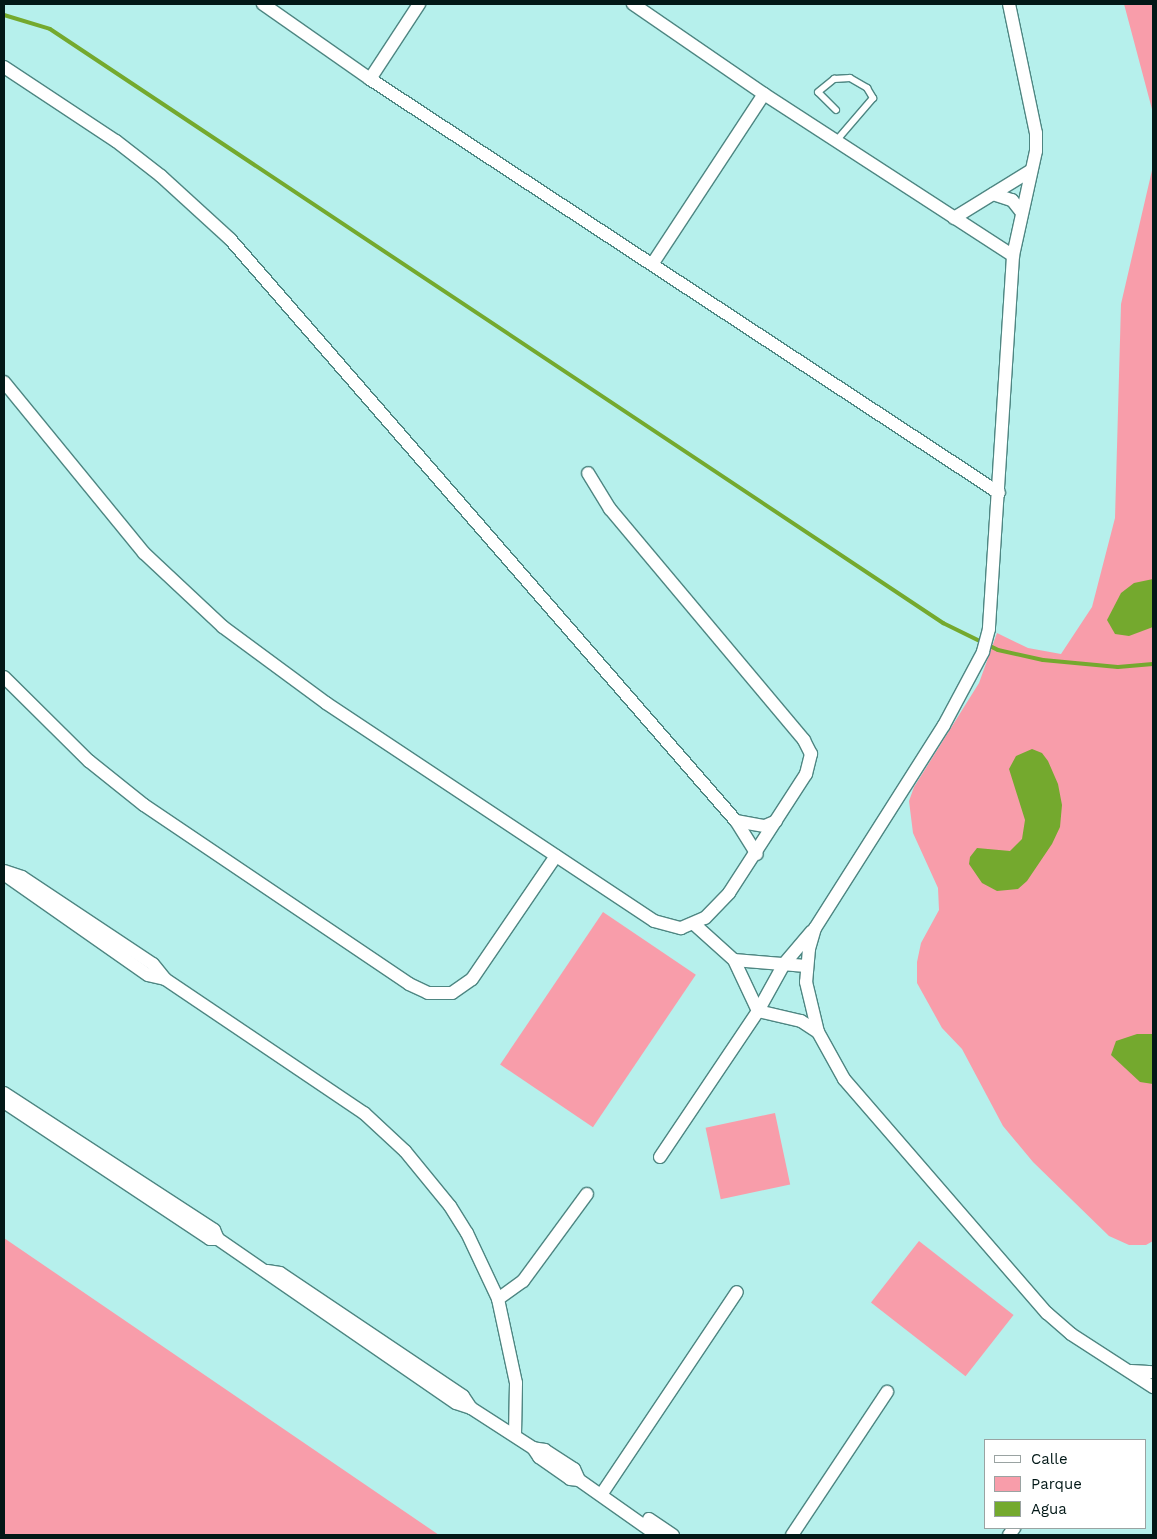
<!DOCTYPE html>
<html>
<head>
<meta charset="utf-8">
<style>
  body { margin:0 }
  #map { position:relative; width:1157px; height:1539px; overflow:hidden; background:#b6f0ec; font-family:"Work Sans",sans-serif }
  div>[style] { position:absolute }
  [style*='--x'] { left:calc(var(--x)*1px); top:calc(var(--y)*1px); width:calc(var(--w)*1px); rotate:calc(var(--a)*1deg) }
  .green>* { inset:0; background:#f89daa; transform-origin:0 0 }
  .water>* { inset:0; background:#74a92e }
  .stream>* { height:4px; margin:-2px; padding:0 2px; transform-origin:2px; border-radius:2px; background:#74a92e }
  .roads { filter:drop-shadow(1px 0 #4e8682) drop-shadow(-1px 0 #4e8682) drop-shadow(0 1px #4e8682) drop-shadow(0 -1px #4e8682) }
  .service>* { height:6px; margin:-3px; padding:0 3px; transform-origin:3px; border-radius:3px; background:#fff }
  .minor>* { height:12px; margin:-6px; padding:0 6px; transform-origin:6px; border-radius:6px; background:#fff }
  span { translate:-50% -50%; white-space:nowrap; text-align:center; line-height:1.15; -webkit-text-stroke:4px #fff; paint-order:stroke }
  .frame { position:absolute; inset:0; border:5px solid #021817; pointer-events:none }
  .legend { position:absolute; left:984px; top:1439px; width:162px; height:90px; box-sizing:border-box; background:#fff; border:1px solid #9aa3a2; margin:0; padding:6px 9px; list-style:none; font-size:15px; color:#021817 }
  .legend li { display:flex; align-items:center; gap:10px; height:25px }
  .legend b { width:25px; border:1px solid #9aa3a2 }
</style>
</head>
<body>
<div id="map">
  <div class="green">
    <div style="clip-path:polygon(1124px 4px,1153px 4px,1153px 115px,1153px 113px)"></div>
    <div style="clip-path:polygon(1153px 166px,1153px 1241px,1146px 1245px,1129px 1245px,1109px 1236px,1033px 1162px,1003px 1126px,962px 1049px,942px 1028px,917px 983px,917px 962px,921px 943px,939px 910px,938px 888px,913px 833px,909px 801px,914px 787px,979px 683px,997px 633px,1028px 648px,1061px 654px,1092px 607px,1115px 518px,1121px 304px)"></div>
    <div style="left:603px;top:912px;width:112px;height:184px;rotate:34deg"></div>
    <div style="left:775px;top:1113px;width:73px;height:71px;rotate:78deg"></div>
    <div style="clip-path:polygon(4px 1238px,439px 1535px,4px 1535px)"></div>
    <div style="left:919px;top:1241px;width:120px;height:78px;rotate:38deg"></div>
  </div>
  <div class="water">
    <div style="clip-path:polygon(1153px 579px,1153px 627px,1129px 636px,1115px 634px,1107px 620px,1121px 593px,1134px 583px)"></div>
    <div style="clip-path:polygon(1032px 749px,1042px 753px,1048px 761px,1058px 784px,1062px 805px,1060px 827px,1052px 844px,1027px 881px,1018px 889px,997px 891px,982px 883px,969px 864px,970px 857px,977px 848px,1010px 851px,1022px 839px,1025px 820px,1009px 769px,1016px 756px)"></div>
    <div style="clip-path:polygon(1137px 1034px,1153px 1034px,1153px 1084px,1140px 1082px,1111px 1055px,1116px 1041px)"></div>
  </div>
  <div class="stream">
    <div style="--x:4;--y:15;--w:48;--a:16.9"></div>
    <div style="--x:50;--y:29;--w:1073;--a:33.63"></div>
    <div style="--x:943;--y:623;--w:61;--a:26.1"></div>
    <div style="--x:998;--y:650;--w:46;--a:12.5"></div>
    <div style="--x:1043;--y:660;--w:75;--a:5.3"></div>
    <div style="--x:1118;--y:667;--w:35;--a:-5"></div>
  </div>
  <div class="roads">
    <div class="service">
      <div style="--x:836;--y:110;--w:25;--a:-135"></div>
      <div style="--x:818;--y:92;--w:21;--a:-39"></div>
      <div style="--x:834;--y:79;--w:16;--a:-4"></div>
      <div style="--x:850;--y:78;--w:20;--a:30"></div>
      <div style="--x:867;--y:88;--w:12;--a:59"></div>
      <div style="--x:873;--y:98;--w:57;--a:130.7"></div>
    </div>
    <div class="minor">
      <div style="--x:263;--y:4;--w:131;--a:35"></div>
      <div style="--x:370;--y:79;--w:753;--a:33.35"></div>
      <div style="--x:633;--y:4;--w:159;--a:34.5"></div>
      <div style="--x:764;--y:94;--w:297;--a:33"></div>
      <div style="--x:1009;--y:4;--w:132;--a:78.2"></div>
      <div style="--x:1036;--y:133;--w:18;--a:90"></div>
      <div style="--x:1036;--y:151;--w:107;--a:102.4"></div>
      <div style="--x:1013;--y:256;--w:374;--a:93.7"></div>
      <div style="--x:989;--y:629;--w:24;--a:105"></div>
      <div style="--x:983;--y:652;--w:83;--a:118.1"></div>
      <div style="--x:944;--y:725;--w:241;--a:122.4"></div>
      <div style="--x:815;--y:928;--w:22;--a:106"></div>
      <div style="--x:809;--y:949;--w:33;--a:95"></div>
      <div style="--x:806;--y:982;--w:51;--a:76.5"></div>
      <div style="--x:818;--y:1032;--w:54;--a:61"></div>
      <div style="--x:844;--y:1079;--w:310;--a:49.1"></div>
      <div style="--x:1047;--y:1313;--w:32;--a:41"></div>
      <div style="--x:1071;--y:1334;--w:98;--a:32.9"></div>
      <div style="--x:4;--y:67;--w:134;--a:33.5"></div>
      <div style="--x:116;--y:141;--w:57;--a:37.9"></div>
      <div style="--x:161;--y:176;--w:93;--a:42.4"></div>
      <div style="--x:230;--y:239;--w:771;--a:49"></div>
      <div style="--x:736;--y:821;--w:39;--a:58"></div>
      <div style="--x:370;--y:79;--w:90;--a:-56.8"></div>
      <div style="--x:993;--y:194;--w:20;--a:18"></div>
      <div style="--x:1012;--y:200;--w:16;--a:52"></div>
      <div style="--x:954;--y:218;--w:89;--a:-31.7"></div>
      <div style="--x:653;--y:263;--w:202;--a:-56.7"></div>
      <div style="--x:4;--y:382;--w:221;--a:50.7"></div>
      <div style="--x:144;--y:553;--w:108;--a:43.1"></div>
      <div style="--x:223;--y:627;--w:128;--a:36.4"></div>
      <div style="--x:326;--y:703;--w:394;--a:33.6"></div>
      <div style="--x:654;--y:921;--w:28;--a:15"></div>
      <div style="--x:681;--y:928;--w:26;--a:-23"></div>
      <div style="--x:705;--y:918;--w:35;--a:-46"></div>
      <div style="--x:729;--y:893;--w:142;--a:-57.1"></div>
      <div style="--x:806;--y:774;--w:21;--a:-76"></div>
      <div style="--x:811;--y:754;--w:16;--a:-117"></div>
      <div style="--x:804;--y:740;--w:302;--a:-130"></div>
      <div style="--x:610;--y:509;--w:42;--a:-121.4"></div>
      <div style="--x:4;--y:677;--w:120;--a:44.7"></div>
      <div style="--x:89;--y:761;--w:70;--a:38.7"></div>
      <div style="--x:144;--y:805;--w:320;--a:34"></div>
      <div style="--x:409;--y:984;--w:21;--a:25"></div>
      <div style="--x:428;--y:993;--w:24;--a:0"></div>
      <div style="--x:452;--y:993;--w:24;--a:-35"></div>
      <div style="--x:472;--y:979;--w:149;--a:-55.7"></div>
      <div style="--x:736;--y:821;--w:29;--a:10"></div>
      <div style="--x:765;--y:826;--w:12;--a:-24"></div>
      <div style="--x:4;--y:871;--w:19;--a:18"></div>
      <div style="--x:22;--y:877;--w:157;--a:33.6"></div>
      <div style="--x:153;--y:964;--w:19;--a:51"></div>
      <div style="--x:165;--y:979;--w:17;--a:-167"></div>
      <div style="--x:148;--y:975;--w:176;--a:-145"></div>
      <div style="--x:694;--y:924;--w:54;--a:42"></div>
      <div style="--x:734;--y:960;--w:56;--a:64.8"></div>
      <div style="--x:758;--y:1011;--w:44;--a:13.1"></div>
      <div style="--x:801;--y:1021;--w:20;--a:33"></div>
      <div style="--x:734;--y:960;--w:72;--a:4.8"></div>
      <div style="--x:165;--y:979;--w:240;--a:34"></div>
      <div style="--x:364;--y:1113;--w:56;--a:42.8"></div>
      <div style="--x:405;--y:1151;--w:71;--a:50.7"></div>
      <div style="--x:450;--y:1206;--w:32;--a:58"></div>
      <div style="--x:467;--y:1233;--w:73;--a:64.8"></div>
      <div style="--x:498;--y:1299;--w:86;--a:77.9"></div>
      <div style="--x:516;--y:1383;--w:52;--a:91.1"></div>
      <div style="--x:4;--y:1093;--w:251;--a:33.1"></div>
      <div style="--x:214;--y:1230;--w:10;--a:66"></div>
      <div style="--x:218;--y:1239;--w:8;--a:180"></div>
      <div style="--x:210;--y:1239;--w:247;--a:-146.4"></div>
      <div style="--x:660;--y:1157;--w:176;--a:-56.1"></div>
      <div style="--x:758;--y:1011;--w:54;--a:-61"></div>
      <div style="--x:784;--y:964;--w:43;--a:-49.7"></div>
      <div style="--x:218;--y:1239;--w:289;--a:34.6"></div>
      <div style="--x:456;--y:1403;--w:16;--a:18"></div>
      <div style="--x:471;--y:1408;--w:14;--a:-124"></div>
      <div style="--x:463;--y:1396;--w:220;--a:-146.1"></div>
      <div style="--x:280;--y:1273;--w:13;--a:-171"></div>
      <div style="--x:498;--y:1299;--w:31;--a:-36"></div>
      <div style="--x:523;--y:1281;--w:108;--a:-53.7"></div>
      <div style="--x:1131;--y:1371;--w:22;--a:3"></div>
      <div style="--x:471;--y:1408;--w:74;--a:32.8"></div>
      <div style="--x:533;--y:1448;--w:11;--a:56"></div>
      <div style="--x:539;--y:1457;--w:38;--a:35"></div>
      <div style="--x:570;--y:1479;--w:9;--a:6"></div>
      <div style="--x:579;--y:1480;--w:12;--a:-114"></div>
      <div style="--x:574;--y:1469;--w:35;--a:-147"></div>
      <div style="--x:545;--y:1450;--w:12;--a:-171"></div>
      <div style="--x:579;--y:1480;--w:95;--a:35.2"></div>
      <div style="--x:601;--y:1495;--w:244;--a:-56.2"></div>
      <div style="--x:649;--y:1519;--w:29;--a:34"></div>
      <div style="--x:792;--y:1535;--w:172;--a:-56.4"></div>
      <div style="--x:1009;--y:1535;--w:9;--a:-54"></div>
    </div>
  </div>
  <div class="frame"></div>
  <ul class="legend">
  <li><b style="height:6px;background:#fff"></b>Calle</li>
  <li><b style="height:14px;background:#f89daa"></b>Parque</li>
  <li><b style="height:14px;background:#74a92e"></b>Agua</li>
  </ul>
</div>
</body>
</html>
